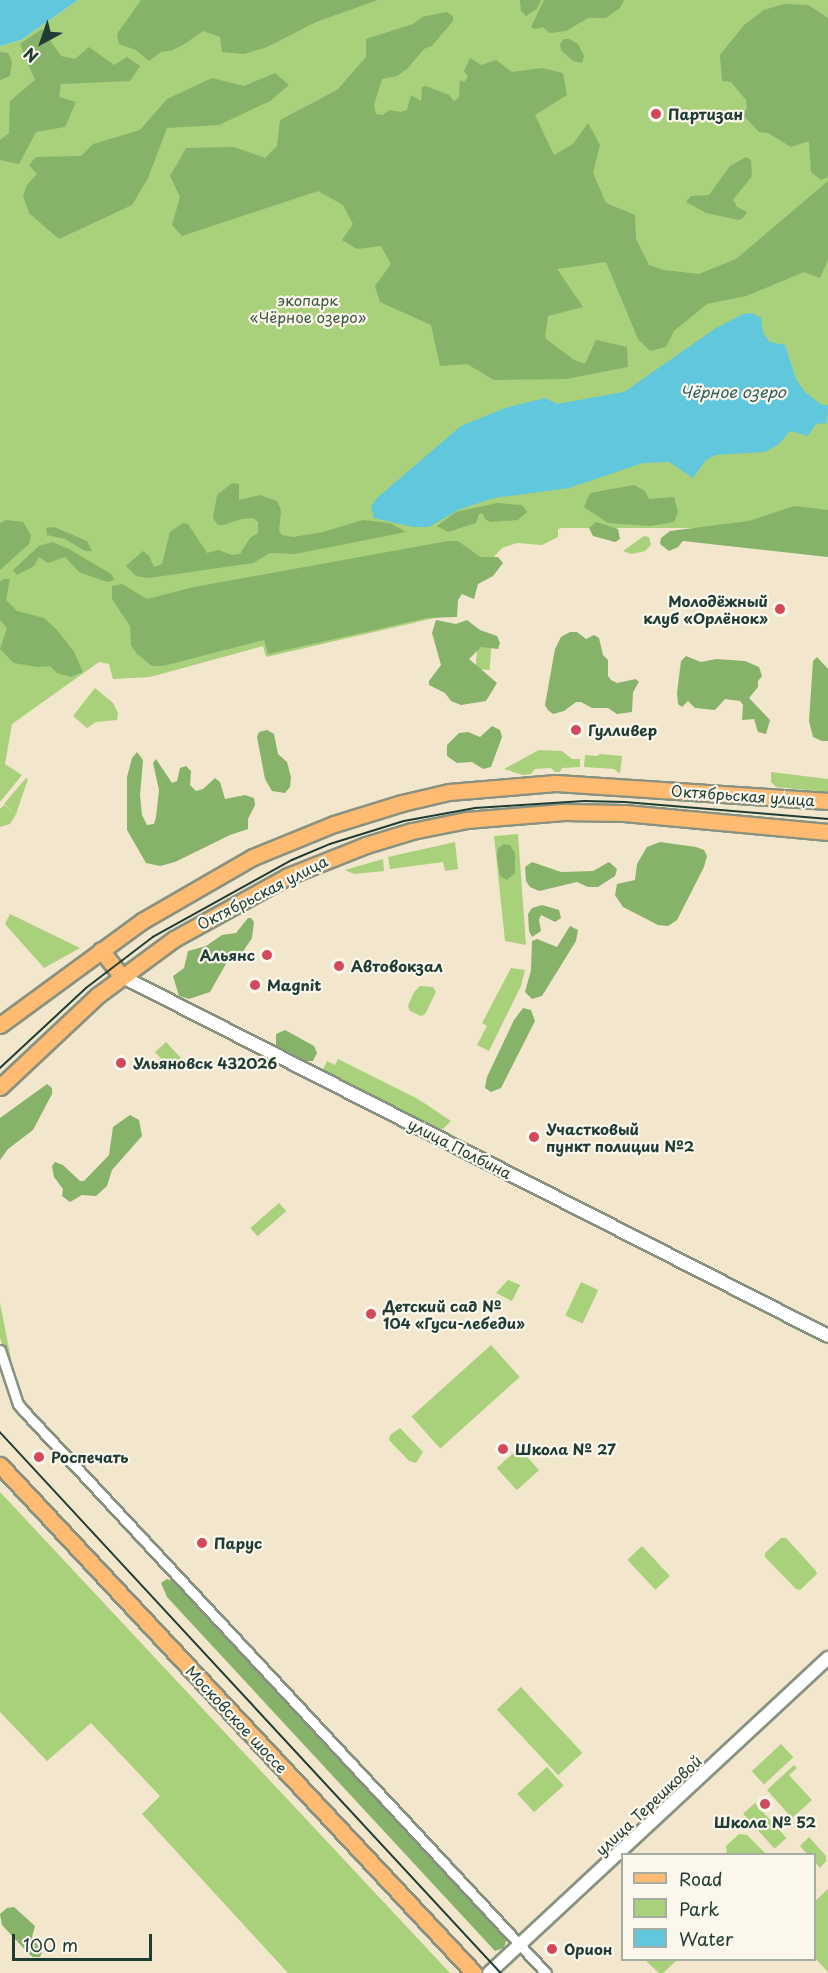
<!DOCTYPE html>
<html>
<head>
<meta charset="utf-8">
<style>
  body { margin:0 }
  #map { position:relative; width:828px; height:1973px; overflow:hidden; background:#f2e7cc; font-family:"Playpen Sans",sans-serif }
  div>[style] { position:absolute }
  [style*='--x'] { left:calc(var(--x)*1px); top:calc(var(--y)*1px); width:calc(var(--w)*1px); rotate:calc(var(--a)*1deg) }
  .green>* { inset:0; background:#a9d07a; transform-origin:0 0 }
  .forest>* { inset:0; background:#86b26a }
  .water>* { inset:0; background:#60c7dd }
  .roads { filter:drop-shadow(2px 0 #889280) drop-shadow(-2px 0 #889280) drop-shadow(0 2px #889280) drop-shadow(0 -2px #889280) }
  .minor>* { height:9px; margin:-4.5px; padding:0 4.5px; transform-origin:4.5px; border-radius:4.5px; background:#fff }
  .tertiary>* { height:12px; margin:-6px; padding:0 6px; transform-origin:6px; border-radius:6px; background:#fff }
  .primary>* { height:15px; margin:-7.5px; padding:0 7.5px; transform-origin:7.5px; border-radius:7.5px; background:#ffbb71 }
  .tram>* { height:1.5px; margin:-0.75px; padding:0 0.75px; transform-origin:0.75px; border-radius:0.75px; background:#1f3d34 }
  .dots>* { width:16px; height:16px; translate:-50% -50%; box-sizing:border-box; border:3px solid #fbf7ec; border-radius:50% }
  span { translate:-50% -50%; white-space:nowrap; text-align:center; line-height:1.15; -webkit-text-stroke:4.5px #fbf7ec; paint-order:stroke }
  .poi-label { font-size:15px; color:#1f3d34; font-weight:700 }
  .left { translate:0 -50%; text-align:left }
  .right { translate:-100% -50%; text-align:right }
  .park-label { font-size:15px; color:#3b5a42 }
  .street-label { font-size:15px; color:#1f3d34 }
  .water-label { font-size:16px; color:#2f605e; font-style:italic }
  .legend { position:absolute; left:621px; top:1853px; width:195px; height:108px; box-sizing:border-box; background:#fbf7ec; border:2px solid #a3ada2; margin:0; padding:8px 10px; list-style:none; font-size:18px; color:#1f3d34 }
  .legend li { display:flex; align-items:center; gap:12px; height:30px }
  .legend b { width:30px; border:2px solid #a3ada2 }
  .north { position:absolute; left:12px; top:12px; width:60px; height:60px; -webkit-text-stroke:4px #fbf7ec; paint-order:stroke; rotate:220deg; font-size:16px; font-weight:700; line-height:24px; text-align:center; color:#1f3d34 }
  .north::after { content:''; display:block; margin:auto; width:21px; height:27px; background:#1f3d34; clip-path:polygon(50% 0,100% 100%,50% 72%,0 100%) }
  .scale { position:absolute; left:12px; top:1934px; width:140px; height:27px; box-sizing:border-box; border:3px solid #1f3d34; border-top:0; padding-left:8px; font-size:18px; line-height:21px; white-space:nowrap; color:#1f3d34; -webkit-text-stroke:4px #fbf7ec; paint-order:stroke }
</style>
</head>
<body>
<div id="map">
  <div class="green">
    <div style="clip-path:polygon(78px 0,828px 0,828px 537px,760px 528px,562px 528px,558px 529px,558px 537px,542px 545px,517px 543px,502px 548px,439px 617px,266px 657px,263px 646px,150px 677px,113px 679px,109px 664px,99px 662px,12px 724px,5px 764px,22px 775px,0 802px,0 46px,21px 40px)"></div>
    <div style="clip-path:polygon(644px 536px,649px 537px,651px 545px,645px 551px,632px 554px,623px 551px)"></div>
    <div style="left:478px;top:635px;width:14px;height:34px;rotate:4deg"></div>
    <div style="clip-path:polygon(95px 688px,113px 703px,118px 713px,117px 720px,96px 722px,87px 728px,73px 716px)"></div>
    <div style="clip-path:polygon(539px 750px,562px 751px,572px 759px,580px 759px,580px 767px,562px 768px,560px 772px,555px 772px,551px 768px,535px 769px,531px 774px,523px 775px,504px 769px)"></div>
    <div style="clip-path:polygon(600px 754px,622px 756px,620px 774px,614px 769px,584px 767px,585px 755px,597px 756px)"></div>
    <div style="clip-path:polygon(771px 772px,828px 779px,828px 792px,776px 787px,771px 782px)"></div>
    <div style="clip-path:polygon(26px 778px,28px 779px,16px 814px,4px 804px)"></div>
    <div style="clip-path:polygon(4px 805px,16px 814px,10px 824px,0 827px,0 809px)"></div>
    <div style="clip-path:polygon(518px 834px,526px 945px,505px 941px,494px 836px)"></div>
    <div style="clip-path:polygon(455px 842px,458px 869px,445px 871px,443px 862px,390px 869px,388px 857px)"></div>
    <div style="clip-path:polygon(383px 859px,384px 871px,354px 874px,345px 870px)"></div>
    <div style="clip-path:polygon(10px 914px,80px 948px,44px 968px,5px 924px)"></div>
    <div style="clip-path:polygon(511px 968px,525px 970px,521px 986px,489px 1051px,477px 1045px,487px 1026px,482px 1023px)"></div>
    <div style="clip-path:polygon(420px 986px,433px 987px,436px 992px,425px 1014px,421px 1016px,410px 1011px,408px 1006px,414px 992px)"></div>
    <div style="left:166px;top:1042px;width:22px;height:15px;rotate:47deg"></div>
    <div style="clip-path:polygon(338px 1059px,418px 1099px,451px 1121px,443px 1129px,435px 1128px,322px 1071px,327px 1061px,335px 1065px)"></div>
    <div style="left:279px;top:1203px;width:11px;height:38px;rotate:49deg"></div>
    <div style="clip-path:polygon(508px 1280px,520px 1285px,512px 1301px,496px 1293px)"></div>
    <div style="left:581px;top:1282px;width:19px;height:37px;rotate:25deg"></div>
    <div style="clip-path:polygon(0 1303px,13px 1369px,11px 1370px,0 1338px)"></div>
    <div style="left:491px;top:1345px;width:43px;height:107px;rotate:48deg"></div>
    <div style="clip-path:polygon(400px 1428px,423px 1452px,416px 1463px,409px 1461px,389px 1440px,390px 1435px)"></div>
    <div style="left:519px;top:1448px;width:30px;height:30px;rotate:48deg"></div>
    <div style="clip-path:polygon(0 1492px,450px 1973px,288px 1973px,142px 1814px,160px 1796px,91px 1723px,47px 1761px,0 1712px)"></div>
    <div style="clip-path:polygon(781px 1538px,786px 1538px,816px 1571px,817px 1574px,800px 1590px,796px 1589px,765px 1557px,765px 1553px)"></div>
    <div style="left:642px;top:1546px;width:41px;height:20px;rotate:47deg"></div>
    <div style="left:521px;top:1687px;width:90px;height:33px;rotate:47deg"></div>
    <div style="left:781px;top:1744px;width:18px;height:40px;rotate:47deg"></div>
    <div style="clip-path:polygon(794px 1765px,797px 1768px,789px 1775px,812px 1800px,792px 1818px,767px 1790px)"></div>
    <div style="left:547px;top:1767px;width:25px;height:40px;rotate:48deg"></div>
    <div style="left:755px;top:1803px;width:47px;height:16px;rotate:48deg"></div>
    <div style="clip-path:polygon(739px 1834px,747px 1835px,766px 1854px,727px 1854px,726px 1846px)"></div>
    <div style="clip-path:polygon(809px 1837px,826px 1856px,826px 1861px,820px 1868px,815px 1862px,814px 1854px,807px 1854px,800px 1846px)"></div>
    <div style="clip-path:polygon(828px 1889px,828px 1972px,815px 1958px,814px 1902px)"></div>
    <div style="clip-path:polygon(645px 1960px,677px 1960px,663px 1973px,659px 1973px)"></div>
  </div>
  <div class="forest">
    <div style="clip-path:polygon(141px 0,378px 0,316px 22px,267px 47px,244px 54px,222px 52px,220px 37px,203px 31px,186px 43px,173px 50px,161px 52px,149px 61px,136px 50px,119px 44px,117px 34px)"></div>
    <div style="clip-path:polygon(520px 0,541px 0,537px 9px,526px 16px,521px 11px)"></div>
    <div style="clip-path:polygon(544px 0,624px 0,620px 8px,606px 18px,588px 18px,566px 31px,550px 33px,543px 27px,535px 29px,531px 27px)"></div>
    <div style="clip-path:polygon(784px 4px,808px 5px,828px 18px,828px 177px,821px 180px,811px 172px,809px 141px,791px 147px,768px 133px,759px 132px,743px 115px,747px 108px,746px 100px,731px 82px,722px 81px,720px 55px,744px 25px,764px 10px)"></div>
    <div style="clip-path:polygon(447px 12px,453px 16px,453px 21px,432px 46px,424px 49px,407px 69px,397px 76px,382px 79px,374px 105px,376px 114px,383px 115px,389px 110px,401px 112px,407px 110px,411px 95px,421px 101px,422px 87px,426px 86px,449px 95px,454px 101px,459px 97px,460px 80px,464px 82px,468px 77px,464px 71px,470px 58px,481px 65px,496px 60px,512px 72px,542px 68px,563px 73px,567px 95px,535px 115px,554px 155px,573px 144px,588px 123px,600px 145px,593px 173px,606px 203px,635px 215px,636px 239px,649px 265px,664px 270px,699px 274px,736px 259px,828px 181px,828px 260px,820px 278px,804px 272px,746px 296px,707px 304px,674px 331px,666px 347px,650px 351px,638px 339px,606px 262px,557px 269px,583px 307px,548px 316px,545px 338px,574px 360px,585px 364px,596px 340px,627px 347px,628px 367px,566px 379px,494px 380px,467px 364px,440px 366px,431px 325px,380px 302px,375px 286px,391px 264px,381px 246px,357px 249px,342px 240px,353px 224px,343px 205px,318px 191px,182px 236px,172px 225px,180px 197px,170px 176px,186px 148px,234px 147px,265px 158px,277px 146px,280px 120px,337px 90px,366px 57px,366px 39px,413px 24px,422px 17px)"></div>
    <div style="clip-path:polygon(42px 29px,61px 56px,75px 59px,89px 47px,114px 65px,127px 57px,140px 66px,130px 81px,61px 84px,59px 97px,76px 102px,65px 127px,36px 132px,19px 164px,0 160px,0 140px,9px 133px,10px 101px,35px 80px,20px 44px)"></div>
    <div style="clip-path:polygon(564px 39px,569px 39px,578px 44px,584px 56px,582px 63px,573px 61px,561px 50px,560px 44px)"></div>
    <div style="clip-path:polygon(0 52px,8px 53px,12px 62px,10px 76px,0 80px)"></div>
    <div style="clip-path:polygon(275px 73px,289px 85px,270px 101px,219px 125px,167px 128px,148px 178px,132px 205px,59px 239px,29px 213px,23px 196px,27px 185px,37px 174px,29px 165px,36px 157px,81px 156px,93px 144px,140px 130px,167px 99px,212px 78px,244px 86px)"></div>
    <div style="clip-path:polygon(746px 157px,751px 160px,752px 176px,733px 200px,737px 207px,747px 212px,743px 218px,739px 220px,706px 213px,686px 202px,691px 196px,709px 195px,730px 166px)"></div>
    <div style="clip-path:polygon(232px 483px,239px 484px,239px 500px,260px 495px,277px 501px,281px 510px,279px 531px,282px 535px,293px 537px,323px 532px,363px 520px,390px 523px,406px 532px,295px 554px,270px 553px,253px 563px,149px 578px,136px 576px,126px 566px,143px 551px,149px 556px,154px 567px,162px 564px,170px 532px,183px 523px,188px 524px,207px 553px,218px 550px,232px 555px,240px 554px,250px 538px,258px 533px,258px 522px,253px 518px,242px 519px,223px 525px,218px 525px,213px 518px,217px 495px)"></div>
    <div style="clip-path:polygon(634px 485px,645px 491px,649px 499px,674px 497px,678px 512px,674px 522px,650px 526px,608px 523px,584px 507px,590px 493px)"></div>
    <div style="clip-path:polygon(497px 503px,522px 505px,527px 512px,518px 520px,491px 522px,486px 520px,482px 513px,479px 514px,476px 523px,448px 532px,437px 526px,456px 512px)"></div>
    <div style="clip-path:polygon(794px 506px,828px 510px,828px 557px,683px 541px,678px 547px,669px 551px,660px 544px,661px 538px,670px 531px,749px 521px)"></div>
    <div style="clip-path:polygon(6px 520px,23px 522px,31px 535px,29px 544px,0 570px,0 523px)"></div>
    <div style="clip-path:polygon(596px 522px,618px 529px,620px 539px,615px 542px,593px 536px,589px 528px)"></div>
    <div style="clip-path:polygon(54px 527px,87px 541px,92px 551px,85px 551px,65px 539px,47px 535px,46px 528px)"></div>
    <div style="clip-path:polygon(448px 541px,458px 541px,480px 557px,498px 557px,503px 563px,493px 576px,478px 584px,474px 599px,462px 594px,458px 600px,457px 617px,427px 618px,268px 654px,264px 640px,163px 666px,152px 666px,136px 653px,131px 645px,130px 626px,112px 599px,112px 586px,122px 584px,147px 599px,194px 587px)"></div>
    <div style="clip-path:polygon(52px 542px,69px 549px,111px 574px,115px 580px,107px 582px,79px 572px,65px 557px,48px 563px,39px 557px,34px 566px,17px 575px,13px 570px,39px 546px)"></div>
    <div style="clip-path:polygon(3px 579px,10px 579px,6px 600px,17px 611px,44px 618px,57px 630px,74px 652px,83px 672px,71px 677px,57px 673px,50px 666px,37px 667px,14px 663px,0 649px,7px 628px,0 620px,0 582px)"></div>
    <div style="clip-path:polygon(436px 620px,456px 624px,467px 620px,480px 630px,497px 636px,500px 643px,498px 649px,481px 647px,469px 659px,497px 683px,486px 701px,461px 705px,451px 701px,445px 693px,429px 685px,429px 681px,441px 665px,432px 633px)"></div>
    <div style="clip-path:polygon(570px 632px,577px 632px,586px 639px,594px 635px,599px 638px,603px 655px,608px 660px,608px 676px,611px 680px,617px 683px,636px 679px,639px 682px,633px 692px,632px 712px,617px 714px,608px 708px,592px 708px,581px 702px,576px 702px,564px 711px,553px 714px,548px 710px,545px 705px,555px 649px,561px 637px)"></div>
    <div style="clip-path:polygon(686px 656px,701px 662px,716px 659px,745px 661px,759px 667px,762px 676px,758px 681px,758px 687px,749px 698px,770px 720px,766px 734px,758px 732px,754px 719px,742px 720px,743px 705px,740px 701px,725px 699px,715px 710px,695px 708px,688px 701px,682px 707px,678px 704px,677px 693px,681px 661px)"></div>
    <div style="clip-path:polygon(817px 657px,828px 669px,828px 741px,822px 741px,813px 737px,809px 721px,813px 661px)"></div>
    <div style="clip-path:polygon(492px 726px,500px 730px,502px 737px,491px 767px,483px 769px,472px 762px,457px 763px,447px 756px,447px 745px,459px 733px,468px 732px,480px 737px)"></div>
    <div style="clip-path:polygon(267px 730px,274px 734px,278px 754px,287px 762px,291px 777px,290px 787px,285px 793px,272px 791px,265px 779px,257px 737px,259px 732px)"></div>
    <div style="clip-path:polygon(137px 752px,143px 760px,140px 795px,142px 815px,147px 825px,154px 824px,156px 817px,159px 790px,153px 763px,156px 759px,172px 783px,177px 781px,180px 768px,186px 766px,191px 771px,190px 785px,196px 791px,203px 789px,215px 778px,220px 782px,225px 799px,245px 795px,254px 798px,255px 805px,248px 819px,248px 829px,230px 835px,175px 862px,160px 866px,146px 863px,127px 830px,127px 777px,132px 758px)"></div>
    <div style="clip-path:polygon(660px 842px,696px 847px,704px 850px,707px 856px,704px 867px,677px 920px,668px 926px,658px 925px,623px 907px,615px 895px,617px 884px,635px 880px,637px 864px,647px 847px)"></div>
    <div style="clip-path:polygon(504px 844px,510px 845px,515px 853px,515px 873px,507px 880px,500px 876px,497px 857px,498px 848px)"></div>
    <div style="clip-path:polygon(532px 862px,561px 872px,593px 871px,609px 862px,617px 869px,615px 876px,598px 887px,588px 887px,577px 882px,539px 891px,530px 887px,526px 881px,525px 867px)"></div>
    <div style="clip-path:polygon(542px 905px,559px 910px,561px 918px,555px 922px,541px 915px,539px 920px,541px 931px,532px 937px,529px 931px,528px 914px,532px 908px)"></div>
    <div style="clip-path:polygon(248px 918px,251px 918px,254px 922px,252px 938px,240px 956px,227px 962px,210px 992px,189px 999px,179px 996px,173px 976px,184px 968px,188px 951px,206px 946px,222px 935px,236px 933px)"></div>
    <div style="clip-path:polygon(570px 926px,578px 930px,576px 941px,542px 996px,532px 999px,525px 992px,531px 970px,532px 941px,537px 939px,557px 947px)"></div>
    <div style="clip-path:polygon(523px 1008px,531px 1010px,535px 1021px,501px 1088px,491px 1092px,485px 1088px,487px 1077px,514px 1020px)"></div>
    <div style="clip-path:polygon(285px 1030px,314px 1046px,317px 1053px,313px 1061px,301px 1061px,276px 1045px,276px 1034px)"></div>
    <div style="clip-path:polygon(47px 1084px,52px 1088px,52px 1094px,33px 1130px,8px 1149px,0 1160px,0 1118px)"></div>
    <div style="clip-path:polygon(130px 1115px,139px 1120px,142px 1136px,112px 1170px,107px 1186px,96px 1196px,82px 1195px,70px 1202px,62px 1196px,63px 1189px,54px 1177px,52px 1166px,55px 1162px,63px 1165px,80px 1181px,84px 1181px,109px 1155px,113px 1127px)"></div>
    <div style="clip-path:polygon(167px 1579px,175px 1582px,507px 1938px,504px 1948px,495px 1951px,167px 1597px,161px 1583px)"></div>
    <div style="clip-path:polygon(14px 1907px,35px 1926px,32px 1937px,42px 1952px,40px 1957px,33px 1957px,28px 1953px,2px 1925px,0 1914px,7px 1908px)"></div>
  </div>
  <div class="water">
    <div style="clip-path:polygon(0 0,78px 0,21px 40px,0 46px)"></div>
    <div style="clip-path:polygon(752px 313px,761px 318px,763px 333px,770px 342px,785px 345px,796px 379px,805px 392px,822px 405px,828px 405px,827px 423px,816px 424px,808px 436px,790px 431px,779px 444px,765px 452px,715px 455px,705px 461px,693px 478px,669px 462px,643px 463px,569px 488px,494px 498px,458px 510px,429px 527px,413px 527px,374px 518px,371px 506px,378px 497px,461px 426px,505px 408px,545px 398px,557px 404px,624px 392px,716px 328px,743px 314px)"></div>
  </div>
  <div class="roads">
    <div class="minor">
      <div style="--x:0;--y:1350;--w:57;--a:71.6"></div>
      <div style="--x:18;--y:1404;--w:8;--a:50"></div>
      <div style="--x:23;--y:1410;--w:768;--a:47.11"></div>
    </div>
    <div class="tertiary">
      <div style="--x:121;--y:976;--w:793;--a:26.98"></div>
      <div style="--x:489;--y:1973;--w:463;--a:-42.9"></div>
    </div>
    <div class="primary">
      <div style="--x:101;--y:950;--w:33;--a:52"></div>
      <div style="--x:0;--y:1025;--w:176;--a:-36.2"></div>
      <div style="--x:142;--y:921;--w:128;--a:-30"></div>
      <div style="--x:253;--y:857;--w:87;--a:-22.2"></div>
      <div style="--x:334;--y:824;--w:71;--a:-17.2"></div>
      <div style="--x:402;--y:803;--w:48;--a:-13.2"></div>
      <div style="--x:449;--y:792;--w:107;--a:-4.8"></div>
      <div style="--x:556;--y:783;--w:273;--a:3.8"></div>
      <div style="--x:0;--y:1087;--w:134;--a:-43.2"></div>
      <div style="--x:98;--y:995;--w:94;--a:-36.4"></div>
      <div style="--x:174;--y:939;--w:130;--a:-28.9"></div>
      <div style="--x:288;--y:876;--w:84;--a:-21.7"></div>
      <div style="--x:366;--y:845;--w:48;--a:-16.9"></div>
      <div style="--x:412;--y:831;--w:55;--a:-11.5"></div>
      <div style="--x:466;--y:820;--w:98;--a:-4.7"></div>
      <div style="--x:564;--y:812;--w:60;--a:1"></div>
      <div style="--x:624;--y:813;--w:205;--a:5.3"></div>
      <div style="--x:0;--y:1465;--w:695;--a:46.98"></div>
    </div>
  </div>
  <div class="tram">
    <div style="--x:0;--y:1068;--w:117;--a:-42.9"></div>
    <div style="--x:86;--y:988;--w:84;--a:-37.3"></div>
    <div style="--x:153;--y:937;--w:159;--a:-29"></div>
    <div style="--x:292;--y:860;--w:41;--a:-22.8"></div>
    <div style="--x:330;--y:844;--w:77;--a:-17.3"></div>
    <div style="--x:404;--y:821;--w:72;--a:-10.4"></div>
    <div style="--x:475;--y:808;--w:109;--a:-3.7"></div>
    <div style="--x:584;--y:801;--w:41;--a:1.4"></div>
    <div style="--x:625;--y:802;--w:204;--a:4.8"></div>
    <div style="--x:0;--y:1432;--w:737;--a:47.2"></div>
  </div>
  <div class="dots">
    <div style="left:656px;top:114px;background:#d1495b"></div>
    <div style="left:780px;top:609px;background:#d1495b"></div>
    <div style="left:576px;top:730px;background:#d1495b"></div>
    <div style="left:267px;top:955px;background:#d1495b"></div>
    <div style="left:339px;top:966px;background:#d1495b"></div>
    <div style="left:255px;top:985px;background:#d1495b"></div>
    <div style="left:121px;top:1063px;background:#d1495b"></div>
    <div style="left:534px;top:1137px;background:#d1495b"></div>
    <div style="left:371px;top:1314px;background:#d1495b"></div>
    <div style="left:503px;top:1449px;background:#d1495b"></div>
    <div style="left:39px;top:1457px;background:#d1495b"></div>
    <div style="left:202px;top:1543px;background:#d1495b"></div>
    <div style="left:765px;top:1804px;background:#d1495b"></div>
    <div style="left:552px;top:1949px;background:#d1495b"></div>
  </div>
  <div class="poi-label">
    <span class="left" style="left:668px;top:114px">Партизан</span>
    <span class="right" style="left:768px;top:609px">Молодёжный<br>клуб «Орлёнок»</span>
    <span class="left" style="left:588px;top:730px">Гулливер</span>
    <span class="right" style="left:255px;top:955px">Альянс</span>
    <span class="left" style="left:351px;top:966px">Автовокзал</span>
    <span class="left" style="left:267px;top:985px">Magnit</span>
    <span class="left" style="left:133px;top:1063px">Ульяновск 432026</span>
    <span class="left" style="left:546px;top:1137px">Участковый<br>пункт полиции №2</span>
    <span class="left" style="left:383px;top:1314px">Детский сад №<br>104 «Гуси-лебеди»</span>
    <span class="left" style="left:515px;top:1449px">Школа № 27</span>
    <span class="left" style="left:51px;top:1457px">Роспечать</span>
    <span class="left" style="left:214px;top:1543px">Парус</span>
    <span style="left:765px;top:1822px">Школа № 52</span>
    <span class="left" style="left:564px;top:1949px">Орион</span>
  </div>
  <div class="park-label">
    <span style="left:308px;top:308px">экопарк<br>«Чёрное озеро»</span>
  </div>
  <div class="street-label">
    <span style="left:743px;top:795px;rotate:4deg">Октябрьская улица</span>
    <span style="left:262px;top:892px;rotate:-27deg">Октябрьская улица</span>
    <span style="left:460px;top:1148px;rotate:27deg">улица Полбина</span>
    <span style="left:237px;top:1719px;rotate:47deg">Московское шоссе</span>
    <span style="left:648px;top:1805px;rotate:-43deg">улица Терешковой</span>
  </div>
  <div class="water-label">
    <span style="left:733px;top:391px">Чёрное озеро</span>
  </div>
  <ul class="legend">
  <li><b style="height:8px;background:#ffbb71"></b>Road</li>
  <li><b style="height:16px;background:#a9d07a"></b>Park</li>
  <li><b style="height:16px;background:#60c7dd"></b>Water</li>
  </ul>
  <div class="north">N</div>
  <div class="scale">100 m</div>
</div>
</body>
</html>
